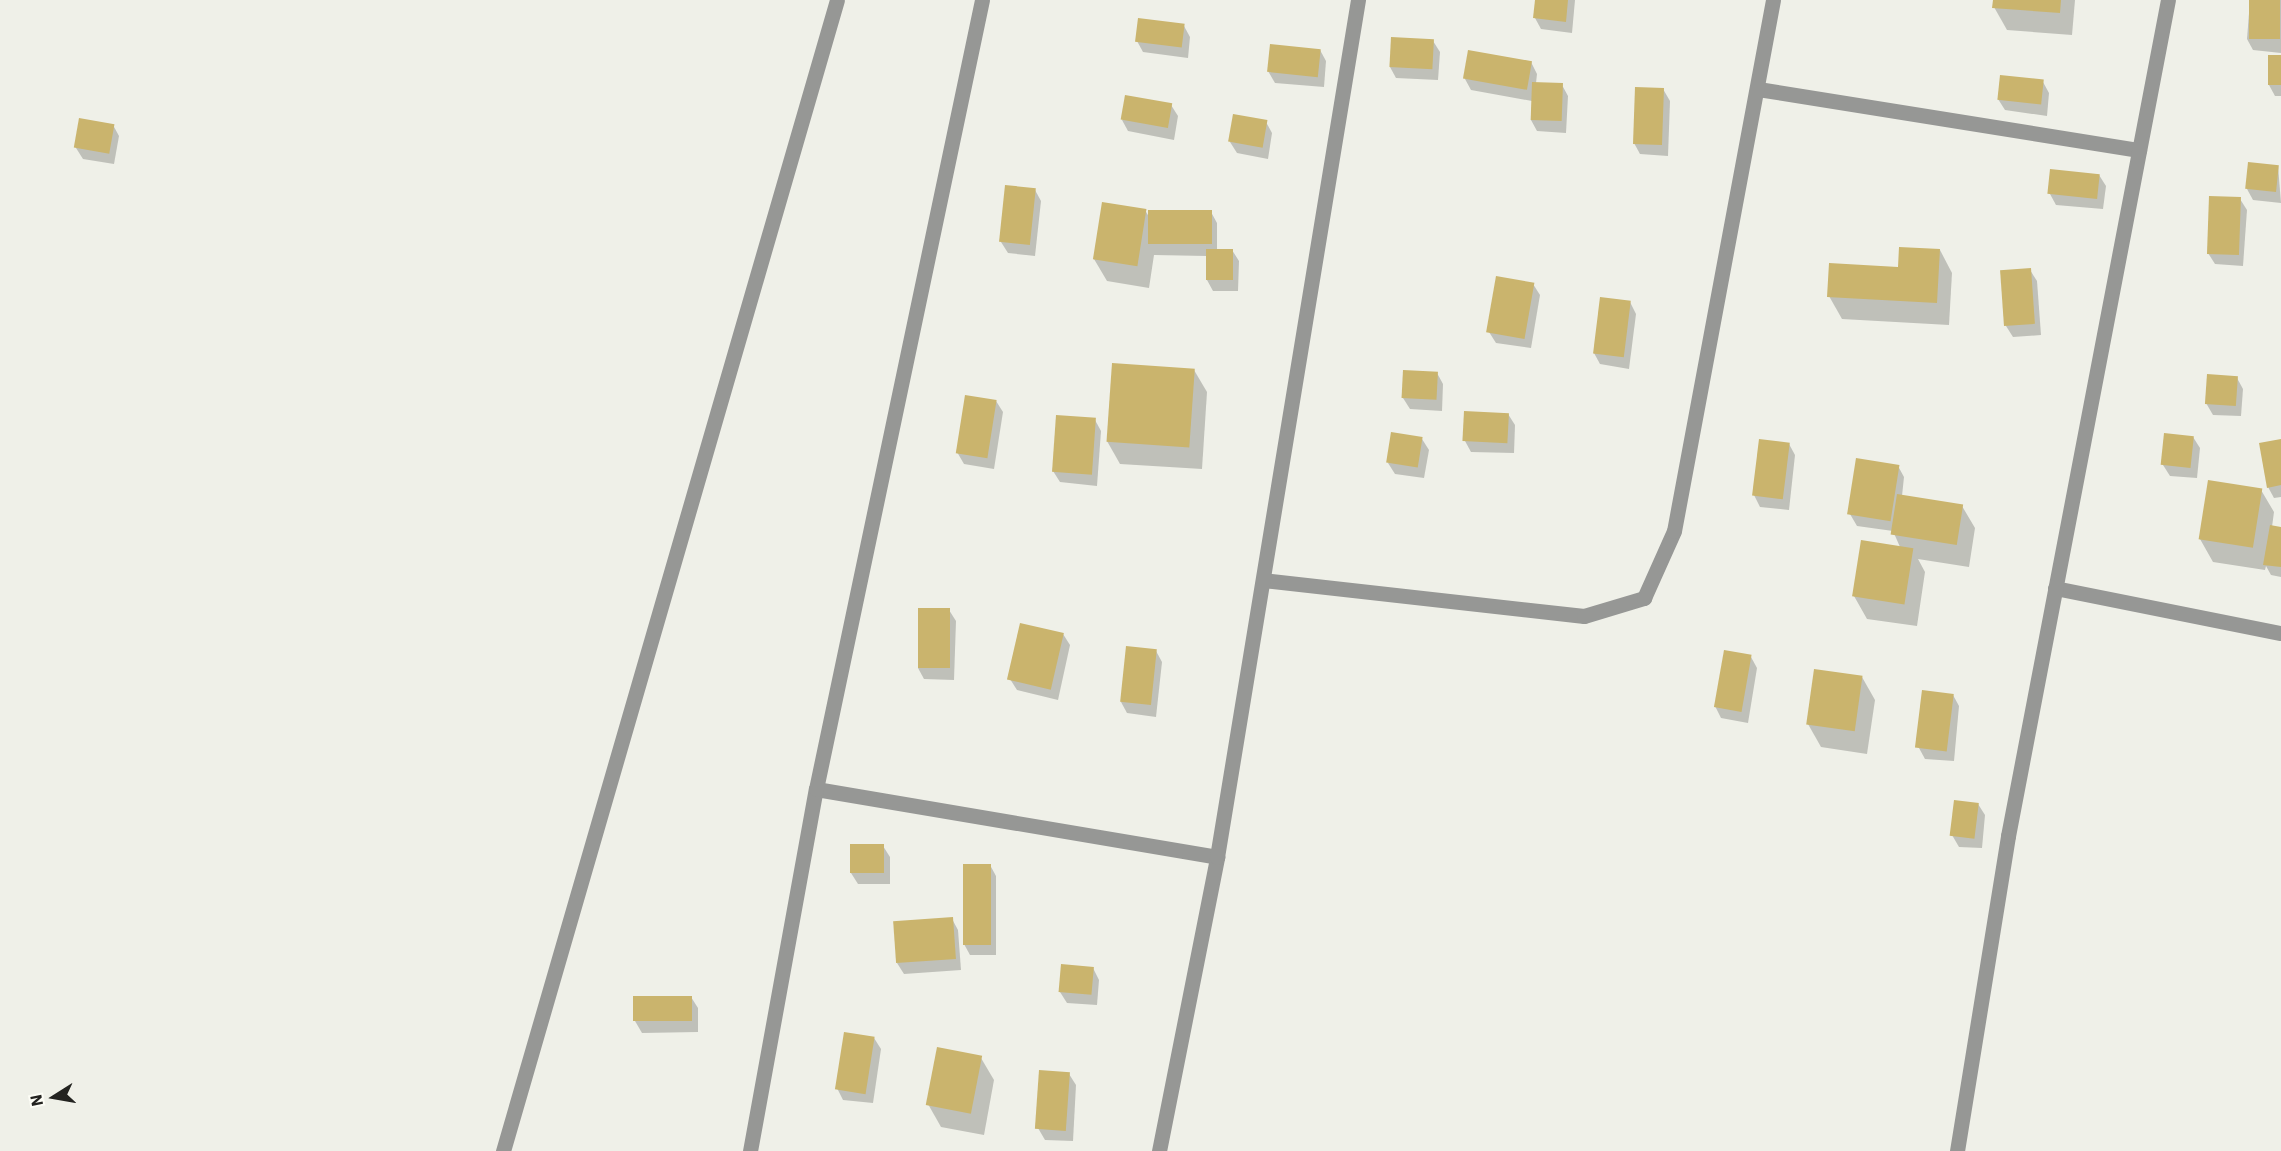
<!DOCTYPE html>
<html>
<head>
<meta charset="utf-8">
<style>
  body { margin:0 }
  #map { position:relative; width:2281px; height:1151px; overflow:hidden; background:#eff0e8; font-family:"IBM Plex Sans",sans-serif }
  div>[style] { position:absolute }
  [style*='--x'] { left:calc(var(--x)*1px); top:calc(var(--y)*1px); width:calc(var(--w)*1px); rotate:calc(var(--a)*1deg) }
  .shadow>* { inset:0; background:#0003 }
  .building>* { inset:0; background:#cab46d; transform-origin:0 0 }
  .minor>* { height:15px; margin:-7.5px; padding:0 7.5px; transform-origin:7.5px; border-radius:7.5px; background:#969795 }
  span { translate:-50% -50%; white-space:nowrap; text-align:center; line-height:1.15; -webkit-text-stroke:4.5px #fdfdf6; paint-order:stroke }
  .north { position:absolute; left:24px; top:1067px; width:60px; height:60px; -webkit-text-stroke:4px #fdfdf6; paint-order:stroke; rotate:259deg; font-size:16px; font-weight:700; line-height:24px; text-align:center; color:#232320 }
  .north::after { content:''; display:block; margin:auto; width:21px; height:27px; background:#232320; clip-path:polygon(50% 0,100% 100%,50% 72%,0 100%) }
</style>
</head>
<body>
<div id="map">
  <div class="shadow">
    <div style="clip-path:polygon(1536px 0,1575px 0,1572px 33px,1541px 29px,1535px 18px)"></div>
    <div style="clip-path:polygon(1995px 0,2075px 0,2072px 35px,2007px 30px,1994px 7px)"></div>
    <div style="clip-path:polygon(2250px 0,2281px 0,2281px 53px,2253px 50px,2247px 39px)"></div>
    <div style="clip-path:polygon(1184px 26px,1190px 37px,1188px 58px,1143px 52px,1137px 41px)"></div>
    <div style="clip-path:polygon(1433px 41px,1440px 52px,1438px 80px,1396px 78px,1390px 67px)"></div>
    <div style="clip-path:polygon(1320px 50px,1326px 61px,1324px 87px,1275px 83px,1268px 71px)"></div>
    <div style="clip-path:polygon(2281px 56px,2281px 96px,2275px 96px,2269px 85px)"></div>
    <div style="clip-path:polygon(1531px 62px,1537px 74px,1536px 83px,1562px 85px,1568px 96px,1566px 133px,1537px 131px,1531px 120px,1532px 101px,1471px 90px,1465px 79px)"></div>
    <div style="clip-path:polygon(2043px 82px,2049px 93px,2047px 116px,2005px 110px,1998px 99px)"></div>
    <div style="clip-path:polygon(1663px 89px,1670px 101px,1668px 156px,1640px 154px,1634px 143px)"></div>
    <div style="clip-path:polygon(1171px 105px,1178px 116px,1174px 140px,1128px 131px,1122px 120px)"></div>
    <div style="clip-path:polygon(1266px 122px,1272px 133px,1268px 159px,1237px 153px,1230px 142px)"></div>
    <div style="clip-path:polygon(113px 125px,119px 136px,114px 164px,83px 159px,76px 148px)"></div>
    <div style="clip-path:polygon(2278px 166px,2281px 203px,2253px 200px,2247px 189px)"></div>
    <div style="clip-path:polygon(2099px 175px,2106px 186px,2103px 209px,2056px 205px,2050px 194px)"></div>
    <div style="clip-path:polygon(1035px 190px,1041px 201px,1035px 256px,1008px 253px,1001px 242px)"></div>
    <div style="clip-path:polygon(2240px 199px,2247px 210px,2243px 266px,2215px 264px,2208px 253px)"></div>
    <div style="clip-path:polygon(1145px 210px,1149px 217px,1211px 212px,1217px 223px,1217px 250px,1232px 250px,1239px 261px,1238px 291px,1213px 291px,1207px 280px,1207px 256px,1154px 255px,1149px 288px,1107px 281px,1094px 259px)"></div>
    <div style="clip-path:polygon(1940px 250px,1952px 273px,1949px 325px,1842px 319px,1829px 296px)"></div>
    <div style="clip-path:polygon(2030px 270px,2037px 281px,2041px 335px,2013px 337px,2006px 326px,2002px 271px)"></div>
    <div style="clip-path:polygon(1533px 284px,1540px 295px,1531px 348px,1496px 343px,1489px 332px)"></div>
    <div style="clip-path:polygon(1630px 302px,1636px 314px,1629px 369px,1600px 364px,1594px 353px)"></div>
    <div style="clip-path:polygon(1194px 370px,1207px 392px,1202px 469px,1120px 464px,1107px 441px)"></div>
    <div style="clip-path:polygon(1437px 373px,1443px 384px,1442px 411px,1410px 409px,1403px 398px)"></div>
    <div style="clip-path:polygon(2237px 378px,2243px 389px,2241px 416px,2213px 415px,2206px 403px)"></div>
    <div style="clip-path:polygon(996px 401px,1003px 412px,994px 469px,964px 464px,957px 452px)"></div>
    <div style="clip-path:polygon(1508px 414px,1515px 425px,1514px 453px,1471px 452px,1465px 441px)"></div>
    <div style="clip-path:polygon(1095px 420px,1101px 431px,1097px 486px,1060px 482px,1053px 471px)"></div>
    <div style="clip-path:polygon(2193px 437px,2200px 448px,2197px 478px,2170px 476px,2163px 465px)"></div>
    <div style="clip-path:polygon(1422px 439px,1429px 450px,1424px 478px,1395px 474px,1388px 463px)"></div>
    <div style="clip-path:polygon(2281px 441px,2281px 497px,2274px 498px,2268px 487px)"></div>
    <div style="clip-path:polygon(1789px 444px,1795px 455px,1789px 510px,1760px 507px,1754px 495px)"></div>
    <div style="clip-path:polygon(1898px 466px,1904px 477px,1902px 496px,1962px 506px,1975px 528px,1969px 567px,1918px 559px,1925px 572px,1917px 626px,1867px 619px,1854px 596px,1900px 547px,1893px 531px,1857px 526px,1850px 514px)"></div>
    <div style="clip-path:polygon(2261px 490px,2274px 512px,2272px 527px,2281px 529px,2281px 577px,2271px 575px,2266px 566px,2265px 570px,2213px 562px,2200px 539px)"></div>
    <div style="clip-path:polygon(949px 610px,956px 621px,954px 680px,924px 679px,918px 668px)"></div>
    <div style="clip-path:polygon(1063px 634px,1070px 645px,1058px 700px,1017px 690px,1010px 679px)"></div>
    <div style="clip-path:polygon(1156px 651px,1162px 662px,1156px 717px,1127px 713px,1121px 702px)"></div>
    <div style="clip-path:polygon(1751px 657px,1757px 668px,1748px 723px,1721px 718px,1715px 706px)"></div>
    <div style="clip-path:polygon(1862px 677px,1875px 700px,1867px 754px,1821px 747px,1808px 724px)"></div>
    <div style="clip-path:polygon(1953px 695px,1959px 706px,1954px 761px,1925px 759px,1919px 748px)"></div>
    <div style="clip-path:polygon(1978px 804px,1985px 815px,1982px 848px,1959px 847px,1952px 835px)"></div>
    <div style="clip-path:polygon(883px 846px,890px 857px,890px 884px,858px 884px,851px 873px)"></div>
    <div style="clip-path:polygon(990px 865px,996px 876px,996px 955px,970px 955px,964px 944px)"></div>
    <div style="clip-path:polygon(952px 919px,958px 930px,961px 970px,904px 974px,897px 963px)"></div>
    <div style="clip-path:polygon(1093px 968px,1099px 980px,1097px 1005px,1067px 1003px,1060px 992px)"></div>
    <div style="clip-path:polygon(691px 997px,698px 1008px,698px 1032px,642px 1033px,635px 1021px)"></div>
    <div style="clip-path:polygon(874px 1038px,881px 1049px,873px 1103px,843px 1100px,837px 1088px)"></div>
    <div style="clip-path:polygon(981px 1058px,994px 1080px,984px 1135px,941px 1127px,928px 1104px)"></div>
    <div style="clip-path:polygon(1069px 1074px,1076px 1085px,1073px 1141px,1045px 1140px,1038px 1128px)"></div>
  </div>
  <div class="building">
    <div style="clip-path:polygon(1535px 0,1568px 0,1566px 22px,1533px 18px)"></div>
    <div style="clip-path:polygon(1993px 0,2061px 0,2060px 13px,1992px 8px)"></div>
    <div style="left:2249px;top:0;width:31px;height:39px"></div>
    <div style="left:1138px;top:18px;width:47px;height:24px;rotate:7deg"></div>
    <div style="left:1391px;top:37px;width:43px;height:30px;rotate:3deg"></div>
    <div style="left:1270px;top:44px;width:51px;height:28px;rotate:6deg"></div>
    <div style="left:1468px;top:50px;width:65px;height:29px;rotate:10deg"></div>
    <div style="left:2268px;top:55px;width:13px;height:30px"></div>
    <div style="left:2000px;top:75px;width:44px;height:25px;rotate:6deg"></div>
    <div style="left:1532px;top:82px;width:31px;height:38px;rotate:2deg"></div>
    <div style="left:1635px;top:87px;width:29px;height:57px;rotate:2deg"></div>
    <div style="left:1125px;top:95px;width:48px;height:25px;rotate:10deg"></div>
    <div style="left:1233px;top:114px;width:35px;height:28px;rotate:10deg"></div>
    <div style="left:79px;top:118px;width:36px;height:30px;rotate:10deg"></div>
    <div style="left:2248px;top:162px;width:31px;height:27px;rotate:6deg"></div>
    <div style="left:2050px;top:169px;width:50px;height:25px;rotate:6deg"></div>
    <div style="left:1005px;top:185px;width:31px;height:57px;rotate:6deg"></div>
    <div style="left:2209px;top:196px;width:32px;height:58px;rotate:2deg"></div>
    <div style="left:1102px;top:202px;width:45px;height:58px;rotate:9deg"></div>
    <div style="left:1148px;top:210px;width:64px;height:34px"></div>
    <div style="clip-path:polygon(1899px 247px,1940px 249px,1937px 303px,1827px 297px,1829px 263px,1898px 267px)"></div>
    <div style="left:1206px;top:249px;width:27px;height:31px"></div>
    <div style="left:2031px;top:268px;width:56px;height:31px;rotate:86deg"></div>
    <div style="left:1496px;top:276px;width:39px;height:57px;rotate:10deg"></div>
    <div style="left:1600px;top:297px;width:31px;height:57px;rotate:7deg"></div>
    <div style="left:1112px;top:363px;width:83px;height:79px;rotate:4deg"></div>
    <div style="left:1403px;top:370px;width:35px;height:28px;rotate:3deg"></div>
    <div style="left:2207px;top:374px;width:31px;height:30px;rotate:4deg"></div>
    <div style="left:965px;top:395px;width:32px;height:59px;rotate:9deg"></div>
    <div style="left:1464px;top:411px;width:45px;height:30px;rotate:3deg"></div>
    <div style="left:1056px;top:415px;width:40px;height:57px;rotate:4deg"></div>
    <div style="left:1391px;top:432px;width:32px;height:31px;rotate:9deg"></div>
    <div style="left:2164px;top:433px;width:30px;height:32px;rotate:6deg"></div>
    <div style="left:1759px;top:439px;width:31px;height:57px;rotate:7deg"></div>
    <div style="clip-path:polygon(2281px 439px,2281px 485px,2267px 488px,2259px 443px)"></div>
    <div style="left:1856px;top:458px;width:44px;height:57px;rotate:9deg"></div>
    <div style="left:2208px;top:480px;width:55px;height:60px;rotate:9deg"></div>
    <div style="left:1897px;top:494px;width:67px;height:41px;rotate:9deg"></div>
    <div style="clip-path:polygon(2270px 525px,2281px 527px,2281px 567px,2263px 565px)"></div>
    <div style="left:1861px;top:540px;width:53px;height:57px;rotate:9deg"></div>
    <div style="left:918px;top:608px;width:32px;height:60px"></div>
    <div style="left:1020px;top:623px;width:45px;height:58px;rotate:13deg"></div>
    <div style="left:1126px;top:646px;width:31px;height:56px;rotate:6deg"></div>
    <div style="left:1724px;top:650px;width:28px;height:58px;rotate:10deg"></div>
    <div style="left:1814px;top:669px;width:49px;height:56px;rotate:8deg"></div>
    <div style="left:1922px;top:690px;width:32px;height:58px;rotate:7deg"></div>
    <div style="left:1954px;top:800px;width:25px;height:36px;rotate:7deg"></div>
    <div style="left:884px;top:844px;width:29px;height:34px;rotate:90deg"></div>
    <div style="left:963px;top:864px;width:28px;height:81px"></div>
    <div style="left:953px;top:917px;width:42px;height:60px;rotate:86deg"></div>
    <div style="left:1061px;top:964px;width:33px;height:28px;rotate:5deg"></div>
    <div style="left:692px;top:996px;width:25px;height:59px;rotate:90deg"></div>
    <div style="left:844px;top:1032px;width:31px;height:58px;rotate:9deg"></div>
    <div style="left:937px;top:1047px;width:46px;height:59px;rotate:11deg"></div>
    <div style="left:1039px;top:1070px;width:31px;height:59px;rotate:4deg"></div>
  </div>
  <div class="minor">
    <div style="--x:1758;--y:89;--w:386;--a:9.1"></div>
    <div style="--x:1263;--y:580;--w:323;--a:6.4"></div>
    <div style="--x:1584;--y:616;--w:63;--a:-16.7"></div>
    <div style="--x:1644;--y:598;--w:73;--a:-65.9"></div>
    <div style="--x:1674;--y:531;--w:540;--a:-79.44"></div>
    <div style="--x:2055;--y:588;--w:230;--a:11.3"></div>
    <div style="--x:816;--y:789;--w:407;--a:9.6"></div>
    <div style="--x:503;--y:1151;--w:1198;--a:-73.82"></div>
    <div style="--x:750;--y:1151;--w:368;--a:-79.7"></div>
    <div style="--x:816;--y:789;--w:806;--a:-78.12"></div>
    <div style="--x:1159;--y:1151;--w:300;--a:-78.8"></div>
    <div style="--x:1217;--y:857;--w:869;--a:-80.66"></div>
    <div style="--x:1957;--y:1151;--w:319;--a:-80.8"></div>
    <div style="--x:2008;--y:836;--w:851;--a:-79.17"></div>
  </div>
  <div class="north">N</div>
</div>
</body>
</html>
